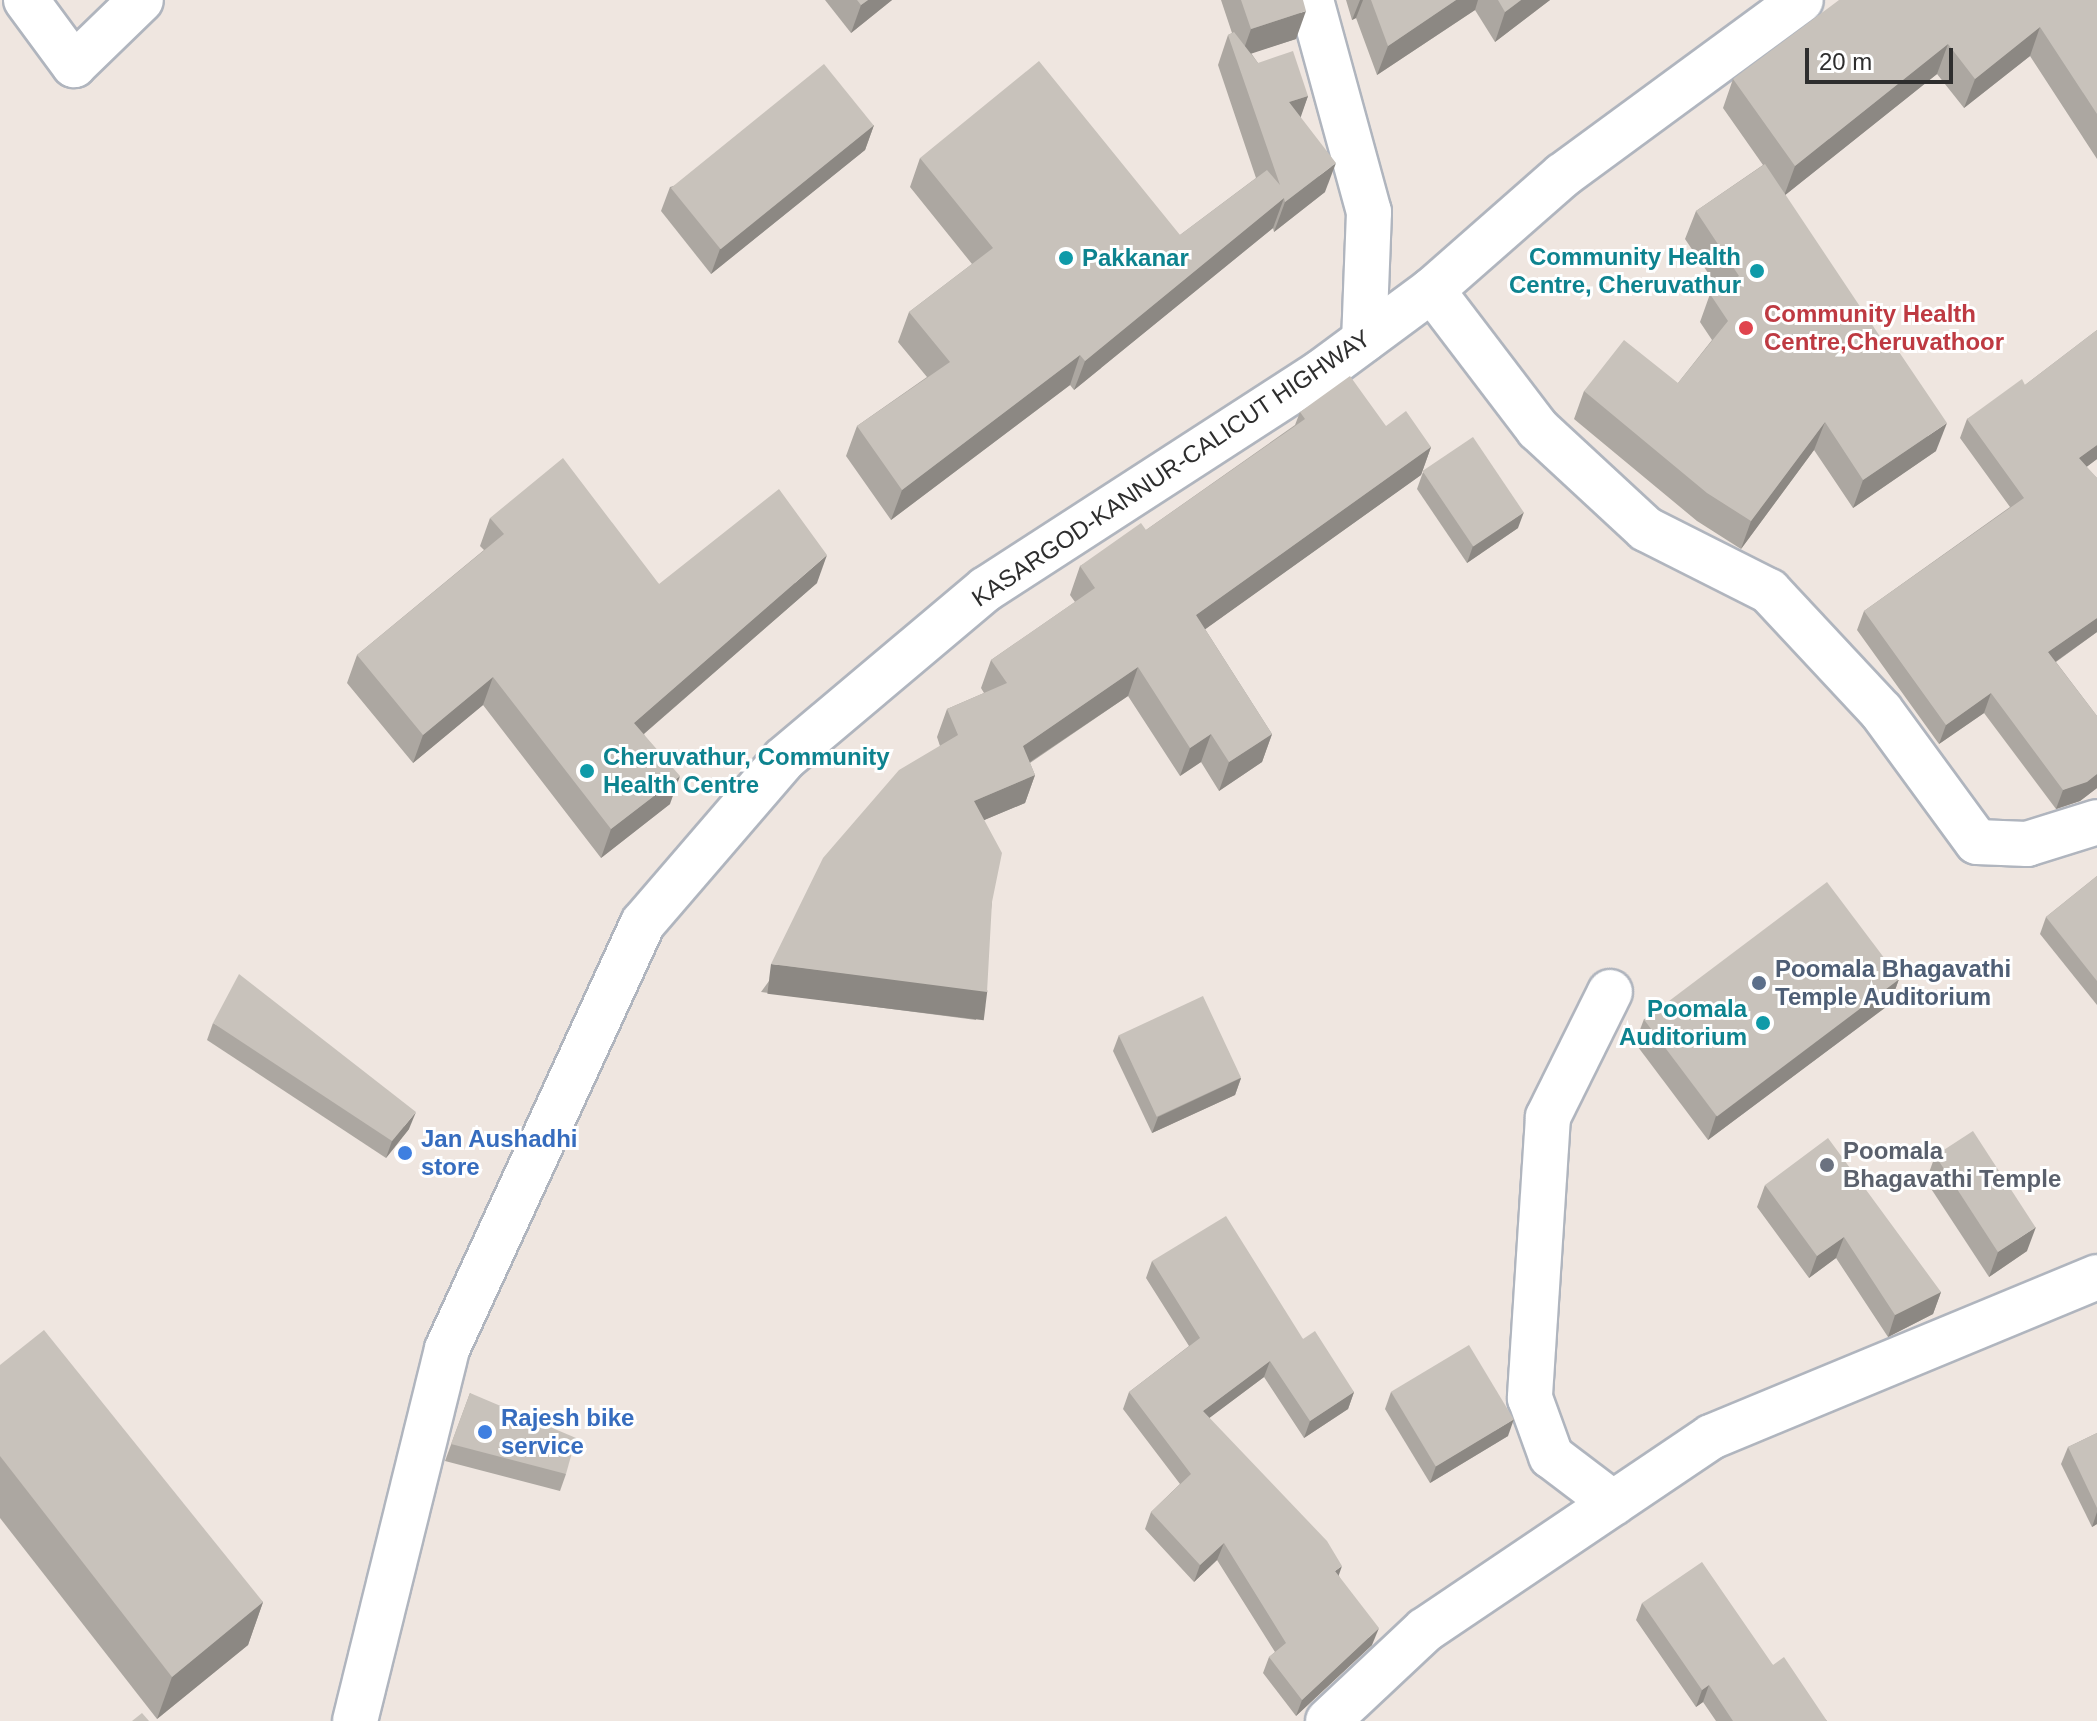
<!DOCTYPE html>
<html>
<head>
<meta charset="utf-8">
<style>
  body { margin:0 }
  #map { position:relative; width:2097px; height:1721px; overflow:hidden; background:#efe6e0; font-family:Arial,sans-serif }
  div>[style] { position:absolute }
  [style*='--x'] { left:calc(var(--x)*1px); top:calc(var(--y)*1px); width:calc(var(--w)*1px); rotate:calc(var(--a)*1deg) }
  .roads { filter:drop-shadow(2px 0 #b0b5be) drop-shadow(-2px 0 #b0b5be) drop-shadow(0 2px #b0b5be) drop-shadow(0 -2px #b0b5be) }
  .minor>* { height:44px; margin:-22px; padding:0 22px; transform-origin:22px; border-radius:22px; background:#fff }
  .secondary>* { height:44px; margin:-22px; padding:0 22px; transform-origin:22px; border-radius:22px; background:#fff }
  .wall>* { inset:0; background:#aca7a1 }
  .shaded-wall>* { inset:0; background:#8c8883; transform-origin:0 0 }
  .building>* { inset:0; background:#c8c2bb; transform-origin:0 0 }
  .dots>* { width:22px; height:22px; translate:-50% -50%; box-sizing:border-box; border:4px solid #fff; border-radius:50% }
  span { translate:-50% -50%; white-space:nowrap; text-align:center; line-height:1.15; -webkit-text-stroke:6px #fff; paint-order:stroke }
  .culture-label { font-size:24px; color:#0d838f; font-weight:700 }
  .right { translate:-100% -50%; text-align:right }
  .left { translate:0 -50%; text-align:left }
  .health-label { font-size:24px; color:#be3a42; font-weight:700 }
  .street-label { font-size:24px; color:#2e2e2e }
  .service-label { font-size:24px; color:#4e5e75; font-weight:700 }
  .shop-label { font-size:24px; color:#366cbe; font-weight:700 }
  .worship-label { font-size:24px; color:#5b616d; font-weight:700 }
  .scale { position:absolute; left:1805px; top:48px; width:148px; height:36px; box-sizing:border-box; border:4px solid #2e2e2e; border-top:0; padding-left:10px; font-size:24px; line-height:28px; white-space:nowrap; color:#2e2e2e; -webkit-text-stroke:6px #fff; paint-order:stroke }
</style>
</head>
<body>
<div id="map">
  <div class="roads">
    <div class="minor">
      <div style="--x:26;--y:0;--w:81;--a:53.6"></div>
      <div style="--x:74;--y:65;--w:93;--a:-44.1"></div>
      <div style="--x:1311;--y:0;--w:220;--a:74.7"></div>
      <div style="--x:1369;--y:212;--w:128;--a:92.2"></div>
      <div style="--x:1432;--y:290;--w:175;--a:52.7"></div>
      <div style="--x:1538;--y:429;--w:147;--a:42.8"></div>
      <div style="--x:1646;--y:529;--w:138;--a:26.8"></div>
      <div style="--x:1769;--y:591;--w:164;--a:47"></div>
      <div style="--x:1881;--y:711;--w:162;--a:53.8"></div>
      <div style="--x:1977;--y:842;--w:50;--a:2.3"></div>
      <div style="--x:2027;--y:844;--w:73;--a:-17.4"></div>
      <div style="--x:1610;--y:992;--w:140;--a:116.4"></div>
      <div style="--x:1548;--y:1117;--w:282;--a:93.7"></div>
      <div style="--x:1530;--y:1398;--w:62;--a:70.1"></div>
      <div style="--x:1551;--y:1456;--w:78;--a:37.2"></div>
      <div style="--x:1328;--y:1721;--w:133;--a:-43.2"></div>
      <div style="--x:1425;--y:1630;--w:345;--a:-34"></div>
      <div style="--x:1711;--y:1437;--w:418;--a:-22.5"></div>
    </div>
    <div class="secondary">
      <div style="--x:355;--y:1721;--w:383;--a:-76.1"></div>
      <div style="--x:447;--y:1349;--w:469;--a:-65.3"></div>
      <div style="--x:643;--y:923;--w:216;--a:-49.3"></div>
      <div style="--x:784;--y:759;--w:264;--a:-40.1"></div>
      <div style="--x:986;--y:589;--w:399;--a:-32.9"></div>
      <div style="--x:1321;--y:372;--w:138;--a:-36.5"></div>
      <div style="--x:1432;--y:290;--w:174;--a:-41.3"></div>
      <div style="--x:1563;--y:175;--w:295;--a:-36.3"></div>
    </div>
  </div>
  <div class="wall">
    <div style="clip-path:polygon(825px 0,892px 0,851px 33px)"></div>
    <div style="clip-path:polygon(1221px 0,1303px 0,1296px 39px,1251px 53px,1258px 63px,1308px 96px,1300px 117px,1325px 192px,1274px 232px,1273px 228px,1074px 390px,1070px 385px,891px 520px,846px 456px,857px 426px,927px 377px,898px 342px,909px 312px,972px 264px,910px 187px,920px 158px,1180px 235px,1256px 178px,1218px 65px,1228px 35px,1232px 33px)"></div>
    <div style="clip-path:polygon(1346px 0,1550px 0,1495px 42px,1475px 10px,1377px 75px,1356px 18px,1352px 20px)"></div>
    <div style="clip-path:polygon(2097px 0,2097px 159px,2030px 56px,1964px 108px,1937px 74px,1785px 195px,1936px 451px,1853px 508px,1814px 450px,1741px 549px,1697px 521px,1574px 419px,1584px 391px,1678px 383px,1712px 340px,1700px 322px,1710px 294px,1719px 289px,1685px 239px,1696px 211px,1763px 165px,1723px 108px,1733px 79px)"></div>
    <div style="clip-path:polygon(874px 125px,865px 150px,711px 274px,661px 211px,670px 187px)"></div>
    <div style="clip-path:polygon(2097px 330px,2097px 459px,2086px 467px,2097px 478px,2097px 632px,2056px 662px,2097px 716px,2097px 788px,2080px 801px,2056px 809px,1984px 713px,1939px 744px,1857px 630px,1864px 611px,2010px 507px,1960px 438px,1967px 419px,2025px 385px)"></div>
    <div style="clip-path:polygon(1300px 412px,1386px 426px,1431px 447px,1421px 475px,1205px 629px,1272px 734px,1262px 762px,1219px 791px,1201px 762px,1180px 776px,1128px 696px,1030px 763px,1035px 775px,1025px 803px,984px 820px,992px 902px,976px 1020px,761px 992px,940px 746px,937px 737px,947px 709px,984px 693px,981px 688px,991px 660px,1075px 602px,1070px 595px,1080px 566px,1146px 530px,1295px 425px)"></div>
    <div style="clip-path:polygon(1423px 472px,1518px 528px,1467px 563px,1417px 489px)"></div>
    <div style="clip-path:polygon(490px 518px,659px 584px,817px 583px,644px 734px,670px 804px,601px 858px,483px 705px,413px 763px,347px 683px,357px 655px,484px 550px,480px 546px)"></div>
    <div style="clip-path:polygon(2097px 876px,2097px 1005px,2040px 934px,2046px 917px)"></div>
    <div style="clip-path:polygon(1899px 979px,1890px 1004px,1708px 1140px,1635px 1043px,1644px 1019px)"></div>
    <div style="clip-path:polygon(213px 1023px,409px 1129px,386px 1158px,207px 1040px)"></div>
    <div style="clip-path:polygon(1119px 1035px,1241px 1078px,1235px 1095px,1152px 1133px,1113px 1051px)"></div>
    <div style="clip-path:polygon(1935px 1156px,2027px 1251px,1989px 1277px,1926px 1181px)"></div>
    <div style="clip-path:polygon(1765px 1185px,1941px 1292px,1933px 1314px,1888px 1337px,1836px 1258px,1809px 1278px,1757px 1207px)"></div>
    <div style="clip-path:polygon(1152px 1261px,1303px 1339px,1354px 1392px,1348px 1409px,1304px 1438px,1264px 1377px,1209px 1418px,1339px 1576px,1372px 1645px,1296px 1716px,1263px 1673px,1269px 1657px,1275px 1652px,1217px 1560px,1194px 1582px,1145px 1529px,1151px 1512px,1180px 1484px,1123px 1409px,1129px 1392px,1189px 1346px,1146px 1278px)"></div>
    <div style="clip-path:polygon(0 1365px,263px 1602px,248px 1645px,157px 1719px,0 1518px)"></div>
    <div style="clip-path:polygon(1391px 1392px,1508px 1436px,1430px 1483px,1385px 1409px)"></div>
    <div style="clip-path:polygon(470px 1393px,566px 1474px,560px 1491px,445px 1461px)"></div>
    <div style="clip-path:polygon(2097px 1433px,2097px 1524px,2092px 1527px,2061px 1464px,2068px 1447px)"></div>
    <div style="clip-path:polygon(1642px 1603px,1773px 1665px,1827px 1721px,1716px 1721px,1703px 1702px,1696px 1707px,1636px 1620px)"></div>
  </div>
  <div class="shaded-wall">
    <div style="clip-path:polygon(868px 0,892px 0,851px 33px,861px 5px)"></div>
    <div style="clip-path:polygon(1360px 0,1363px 0,1356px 18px,1352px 20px)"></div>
    <div style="clip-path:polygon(1456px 0,1478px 0,1475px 10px,1377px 75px,1388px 46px)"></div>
    <div style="clip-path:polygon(1521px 0,1550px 0,1495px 42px,1505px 12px)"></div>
    <div style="clip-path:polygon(1306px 11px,1296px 39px,1241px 57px,1251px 29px)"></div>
    <div style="clip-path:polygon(2040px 27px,2030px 56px,1964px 108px,1975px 79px)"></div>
    <div style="clip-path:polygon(1948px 44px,1937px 74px,1784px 196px,1795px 166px)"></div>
    <div style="clip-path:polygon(1308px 96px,1298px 125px,1289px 102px)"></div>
    <div style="clip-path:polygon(874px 125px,865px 150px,711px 274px,720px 249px)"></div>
    <div style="clip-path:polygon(1336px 163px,1325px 192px,1274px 232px,1285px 202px)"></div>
    <div style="clip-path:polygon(1284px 198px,1273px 228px,1074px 390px,1085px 361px)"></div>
    <div style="clip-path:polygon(1080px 355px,1070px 385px,891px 520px,902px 490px)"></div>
    <div style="clip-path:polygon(1825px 422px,1814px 450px,1741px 549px,1751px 521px)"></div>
    <div style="clip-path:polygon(1947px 423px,1936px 451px,1853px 508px,1863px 480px)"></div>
    <div style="clip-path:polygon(2097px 445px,2097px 459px,2072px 478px,2079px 458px)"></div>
    <div style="clip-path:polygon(1431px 447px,1421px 475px,1186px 643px,1196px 615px)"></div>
    <div style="clip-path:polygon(1524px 512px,1518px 528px,1467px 563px,1473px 546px)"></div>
    <div style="clip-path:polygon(827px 555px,817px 583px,624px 751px,634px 723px)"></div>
    <div style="clip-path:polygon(2097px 618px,2097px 632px,2041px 672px,2048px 652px)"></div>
    <div style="clip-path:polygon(1138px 667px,1128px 696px,1012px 774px,1023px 746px)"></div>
    <div style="clip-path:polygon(493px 677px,483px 705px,413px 763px,423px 735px)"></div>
    <div style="clip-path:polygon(1991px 693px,1984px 713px,1939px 744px,1946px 725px)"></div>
    <div style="clip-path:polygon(1211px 734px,1201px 762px,1180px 776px,1190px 748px)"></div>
    <div style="clip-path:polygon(1272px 734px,1262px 762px,1219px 791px,1229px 762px)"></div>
    <div style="clip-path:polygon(2097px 774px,2097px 788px,2080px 801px,2056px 809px,2063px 790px)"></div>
    <div style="clip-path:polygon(1035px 775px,1025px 803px,963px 829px,974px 801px)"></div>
    <div style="clip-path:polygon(680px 776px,670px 804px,601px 858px,611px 829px)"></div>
    <div style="left:771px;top:964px;width:218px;height:30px;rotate:7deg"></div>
    <div style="clip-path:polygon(1899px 979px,1890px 1004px,1708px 1140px,1716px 1116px)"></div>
    <div style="clip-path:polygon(1241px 1078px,1235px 1095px,1152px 1133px,1158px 1117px)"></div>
    <div style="clip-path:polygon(416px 1112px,409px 1129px,386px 1158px,392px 1141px)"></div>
    <div style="clip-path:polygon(2036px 1227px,2027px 1251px,1989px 1277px,1998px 1252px)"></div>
    <div style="clip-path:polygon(1844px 1237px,1836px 1258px,1809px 1278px,1817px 1256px)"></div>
    <div style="clip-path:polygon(1941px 1292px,1933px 1314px,1888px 1337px,1895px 1315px)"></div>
    <div style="clip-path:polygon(1270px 1361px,1264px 1377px,1196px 1428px,1203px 1411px)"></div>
    <div style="clip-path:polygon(1354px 1392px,1348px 1409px,1304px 1438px,1310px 1421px)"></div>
    <div style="clip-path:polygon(1514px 1419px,1508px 1436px,1430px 1483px,1436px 1466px)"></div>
    <div style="clip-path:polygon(2097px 1512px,2097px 1524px,2092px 1527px)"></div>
    <div style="clip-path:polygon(1224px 1543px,1217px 1560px,1194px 1582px,1200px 1565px)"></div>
    <div style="clip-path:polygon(1342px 1566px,1336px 1583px,1335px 1571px)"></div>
    <div style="clip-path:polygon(263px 1602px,248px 1645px,157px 1719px,172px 1677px)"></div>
    <div style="clip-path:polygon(1379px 1628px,1372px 1645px,1296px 1716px,1302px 1700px)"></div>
    <div style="clip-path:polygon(1709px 1685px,1703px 1702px,1696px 1707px,1702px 1690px)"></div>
  </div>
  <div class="building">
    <div style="clip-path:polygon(857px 0,868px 0,861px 5px)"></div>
    <div style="clip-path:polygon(1241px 0,1303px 0,1306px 11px,1251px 29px)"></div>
    <div style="clip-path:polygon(1371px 0,1456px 0,1388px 46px)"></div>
    <div style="clip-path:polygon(1498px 0,1521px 0,1505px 12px)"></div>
    <div style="clip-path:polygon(1839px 0,2097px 0,2097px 114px,2040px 27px,1975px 79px,1948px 44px,1795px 166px,1733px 79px)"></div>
    <div style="clip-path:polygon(1234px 32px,1258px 63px,1293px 51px,1308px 96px,1289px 102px,1336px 163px,1285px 202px,1284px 198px,1085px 361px,1080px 355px,902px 490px,857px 426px,950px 362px,909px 312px,993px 248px,920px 158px,1039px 61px,1180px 235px,1267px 170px,1280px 185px,1228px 35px)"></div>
    <div style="left:824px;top:64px;width:79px;height:197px;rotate:51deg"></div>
    <div style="clip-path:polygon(1765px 164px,1887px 347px,1893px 343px,1947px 423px,1863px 480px,1825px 422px,1751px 521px,1707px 493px,1584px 391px,1624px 340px,1678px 383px,1728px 321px,1710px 294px,1739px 276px,1696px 211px)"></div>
    <div style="clip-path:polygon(2097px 330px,2097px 445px,2079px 458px,2097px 478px,2097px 618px,2048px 652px,2097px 716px,2097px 774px,2087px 782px,2063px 790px,1991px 693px,1946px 725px,1864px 611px,2024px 498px,1967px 419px,2022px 379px,2025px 385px)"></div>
    <div style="clip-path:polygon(1350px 376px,1386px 426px,1406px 411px,1431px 447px,1196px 615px,1272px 734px,1229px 762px,1211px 734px,1190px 748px,1138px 667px,1023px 746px,1035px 775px,974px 801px,1002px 853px,992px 902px,987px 992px,771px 964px,823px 858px,899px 770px,958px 735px,947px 709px,1007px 683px,991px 660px,1095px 588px,1080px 566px,1141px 523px,1146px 530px,1305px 419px,1300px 412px)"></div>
    <div style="left:1473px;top:437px;width:91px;height:61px;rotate:56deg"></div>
    <div style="clip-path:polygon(563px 458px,659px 584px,779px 489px,827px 555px,634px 723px,680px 776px,611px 829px,493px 677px,423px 735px,357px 655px,504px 534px,490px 518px)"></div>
    <div style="clip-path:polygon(2097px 876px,2097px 981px,2046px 917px)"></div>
    <div style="left:1827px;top:882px;width:121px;height:229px;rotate:53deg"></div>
    <div style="clip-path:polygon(239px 974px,416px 1112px,392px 1141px,213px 1023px)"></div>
    <div style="left:1203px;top:996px;width:90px;height:93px;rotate:65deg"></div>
    <div style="left:1973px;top:1131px;width:115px;height:45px;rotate:57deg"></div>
    <div style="clip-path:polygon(1828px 1138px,1941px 1292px,1895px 1315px,1844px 1237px,1817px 1256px,1765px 1185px)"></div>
    <div style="clip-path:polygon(1226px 1216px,1303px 1339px,1315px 1331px,1354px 1392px,1310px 1421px,1270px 1361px,1203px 1411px,1327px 1541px,1342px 1566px,1335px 1571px,1379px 1628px,1302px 1700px,1269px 1657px,1286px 1643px,1224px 1543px,1200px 1565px,1151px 1512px,1191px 1474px,1129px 1392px,1200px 1338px,1152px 1261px)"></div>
    <div style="clip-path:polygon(44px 1330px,263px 1602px,172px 1677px,0 1456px,0 1365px)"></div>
    <div style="left:1469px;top:1345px;width:87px;height:91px;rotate:59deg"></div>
    <div style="clip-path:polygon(470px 1393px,576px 1438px,566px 1474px,451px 1444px)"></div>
    <div style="clip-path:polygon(2097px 1433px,2097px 1508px,2068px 1447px)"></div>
    <div style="clip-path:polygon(1702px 1562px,1773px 1665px,1784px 1657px,1827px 1721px,1733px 1721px,1709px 1685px,1702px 1690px,1642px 1603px)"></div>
    <div style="clip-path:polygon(142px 1713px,149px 1721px,132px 1721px)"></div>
  </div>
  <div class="dots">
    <div style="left:1066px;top:258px;background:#0f9aa8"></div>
    <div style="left:1757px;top:271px;background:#0f9aa8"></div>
    <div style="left:1746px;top:328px;background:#e0444e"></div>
    <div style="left:587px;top:771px;background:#0f9aa8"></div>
    <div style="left:1759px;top:983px;background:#5c6f8a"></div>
    <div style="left:1763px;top:1023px;background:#0f9aa8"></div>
    <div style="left:405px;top:1153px;background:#3f7fe0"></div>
    <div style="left:1827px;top:1165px;background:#6b7280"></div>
    <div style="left:485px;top:1432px;background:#3f7fe0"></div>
  </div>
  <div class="culture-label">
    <span class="right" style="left:1741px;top:271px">Community Health<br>Centre, Cheruvathur</span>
    <span class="left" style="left:1082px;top:258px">Pakkanar</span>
    <span class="left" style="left:603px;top:771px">Cheruvathur, Community<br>Health Centre</span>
    <span class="right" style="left:1747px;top:1023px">Poomala<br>Auditorium</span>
  </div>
  <div class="health-label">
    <span class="left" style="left:1764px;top:328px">Community Health<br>Centre,Cheruvathoor</span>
  </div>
  <div class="street-label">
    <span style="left:1171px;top:468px;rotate:-34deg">KASARGOD-KANNUR-CALICUT HIGHWAY</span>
  </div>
  <div class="service-label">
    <span class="left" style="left:1775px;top:983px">Poomala Bhagavathi<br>Temple Auditorium</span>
  </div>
  <div class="shop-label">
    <span class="left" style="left:421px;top:1153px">Jan Aushadhi<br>store</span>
    <span class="left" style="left:501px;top:1432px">Rajesh bike<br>service</span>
  </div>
  <div class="worship-label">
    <span class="left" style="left:1843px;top:1165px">Poomala<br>Bhagavathi Temple</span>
  </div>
  <div class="scale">20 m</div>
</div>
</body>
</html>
